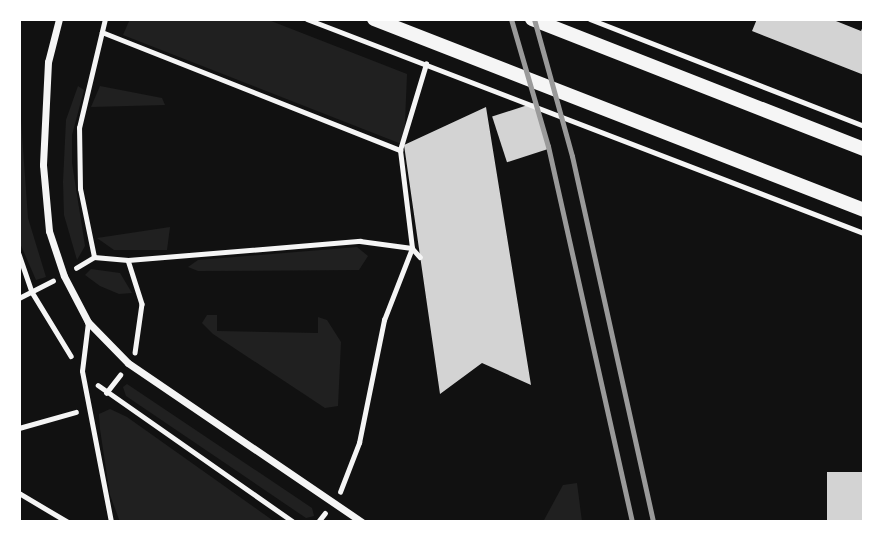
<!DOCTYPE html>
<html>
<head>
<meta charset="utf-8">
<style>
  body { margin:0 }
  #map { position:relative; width:883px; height:541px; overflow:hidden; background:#111; font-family:Barlow,sans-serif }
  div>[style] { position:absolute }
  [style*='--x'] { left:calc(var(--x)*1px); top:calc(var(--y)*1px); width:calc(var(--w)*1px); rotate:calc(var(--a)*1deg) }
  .green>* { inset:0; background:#202020 }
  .building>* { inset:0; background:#d3d3d3; transform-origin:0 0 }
  .path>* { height:4.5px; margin:-2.25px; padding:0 2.25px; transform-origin:2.25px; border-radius:2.25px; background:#f5f5f5 }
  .service>* { height:5px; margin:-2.5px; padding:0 2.5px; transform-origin:2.5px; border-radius:2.5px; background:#f5f5f5 }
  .minor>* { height:7px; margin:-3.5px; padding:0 3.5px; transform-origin:3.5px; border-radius:3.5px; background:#f5f5f5 }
  .secondary>* { height:14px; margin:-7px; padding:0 7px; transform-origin:7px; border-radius:7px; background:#f5f5f5 }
  .rail>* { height:5px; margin:-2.5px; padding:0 2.5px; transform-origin:2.5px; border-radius:2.5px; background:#9a9a9a }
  span { translate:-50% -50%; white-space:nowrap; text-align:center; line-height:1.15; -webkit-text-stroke:7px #fff; paint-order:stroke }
  .frame { position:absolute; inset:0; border:21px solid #fff; pointer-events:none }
</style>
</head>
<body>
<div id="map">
  <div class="green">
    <div style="clip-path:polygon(130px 19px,266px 19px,407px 74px,404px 145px,123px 35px)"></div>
    <div style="clip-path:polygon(78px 86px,84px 90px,72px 135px,72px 163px,85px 246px,77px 260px,64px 215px,63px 182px,66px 120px)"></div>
    <div style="clip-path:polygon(100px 86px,162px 98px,165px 105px,91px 107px)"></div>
    <div style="clip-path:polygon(19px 92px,28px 218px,46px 277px,36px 280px,19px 241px)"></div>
    <div style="clip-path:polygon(170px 227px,167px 250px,114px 250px,97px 238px)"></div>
    <div style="clip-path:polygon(357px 247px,368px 256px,359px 270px,198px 271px,188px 267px,198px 260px)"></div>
    <div style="clip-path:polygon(91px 269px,120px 273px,132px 293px,119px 294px,100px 286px,85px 275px)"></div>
    <div style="clip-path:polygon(207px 315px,217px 315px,217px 331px,318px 333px,318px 317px,327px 320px,341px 342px,338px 406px,325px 408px,213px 334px,202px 323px)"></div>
    <div style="clip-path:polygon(127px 384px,312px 508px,314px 516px,306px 518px,126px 396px,123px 387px)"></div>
    <div style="clip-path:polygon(110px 409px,127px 417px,275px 522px,120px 522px,110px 495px,100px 429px,99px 414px)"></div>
    <div style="clip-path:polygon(577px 483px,582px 522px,543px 522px,563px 485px)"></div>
  </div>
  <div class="building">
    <div style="clip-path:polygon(757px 19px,831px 19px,861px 31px,864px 24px,864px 75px,752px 31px)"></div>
    <div style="left:534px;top:103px;width:48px;height:44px;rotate:72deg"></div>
    <div style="clip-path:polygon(486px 107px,531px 385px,482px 363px,440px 394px,404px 145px)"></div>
    <div style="left:864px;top:472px;width:50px;height:37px;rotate:90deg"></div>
  </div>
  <div class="path">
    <div style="--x:307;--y:19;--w:597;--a:21.02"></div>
    <div style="--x:590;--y:19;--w:294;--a:21.3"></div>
    <div style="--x:102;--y:32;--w:321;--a:21.6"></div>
    <div style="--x:19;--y:254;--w:40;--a:71.1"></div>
    <div style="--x:32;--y:292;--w:75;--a:58.6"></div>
    <div style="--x:94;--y:257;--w:69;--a:-101.6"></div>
    <div style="--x:80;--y:189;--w:61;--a:-90.9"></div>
    <div style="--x:79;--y:128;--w:112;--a:-76.6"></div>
    <div style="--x:128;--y:260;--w:46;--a:72.3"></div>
    <div style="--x:142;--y:304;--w:49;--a:98.1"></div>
    <div style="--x:76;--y:268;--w:21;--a:-31"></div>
    <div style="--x:94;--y:257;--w:34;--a:5"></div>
    <div style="--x:128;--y:260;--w:233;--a:-4.7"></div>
    <div style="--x:360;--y:241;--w:52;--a:7.7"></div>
    <div style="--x:412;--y:248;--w:12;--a:48"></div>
    <div style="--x:19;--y:298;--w:38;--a:-27"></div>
    <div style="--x:98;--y:385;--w:239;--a:35"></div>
    <div style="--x:106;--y:393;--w:23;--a:-52"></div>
    <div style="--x:19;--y:428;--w:59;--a:-15.7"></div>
    <div style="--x:340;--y:492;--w:53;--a:-68.8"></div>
    <div style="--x:359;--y:443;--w:126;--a:-78.5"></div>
    <div style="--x:384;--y:320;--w:77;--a:-68.7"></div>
    <div style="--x:412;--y:248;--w:99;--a:-97"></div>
    <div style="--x:400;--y:150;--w:90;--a:-73.2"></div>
    <div style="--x:19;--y:493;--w:57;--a:30.6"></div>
    <div style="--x:318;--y:522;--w:11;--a:-52"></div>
  </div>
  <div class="service">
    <div style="--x:88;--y:322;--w:49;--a:97"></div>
    <div style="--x:82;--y:371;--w:154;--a:79.1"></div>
  </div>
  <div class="minor">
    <div style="--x:59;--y:19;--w:44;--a:104.3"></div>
    <div style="--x:48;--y:62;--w:103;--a:92.8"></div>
    <div style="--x:43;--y:165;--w:66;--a:84.8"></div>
    <div style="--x:49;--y:231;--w:47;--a:71.6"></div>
    <div style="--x:64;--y:276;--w:52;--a:62.4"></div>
    <div style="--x:88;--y:322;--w:57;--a:45.7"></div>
    <div style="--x:128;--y:363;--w:283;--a:34.2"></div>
  </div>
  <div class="secondary">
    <div style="--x:374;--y:19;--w:526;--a:21.3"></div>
    <div style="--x:532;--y:19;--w:357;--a:21.4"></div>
  </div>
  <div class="rail">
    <div style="--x:511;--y:19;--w:132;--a:73.8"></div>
    <div style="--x:548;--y:146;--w:385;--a:77.4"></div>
    <div style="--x:534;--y:19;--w:142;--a:74.5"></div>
    <div style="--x:572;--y:156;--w:375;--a:77.5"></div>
  </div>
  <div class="frame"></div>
</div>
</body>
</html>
